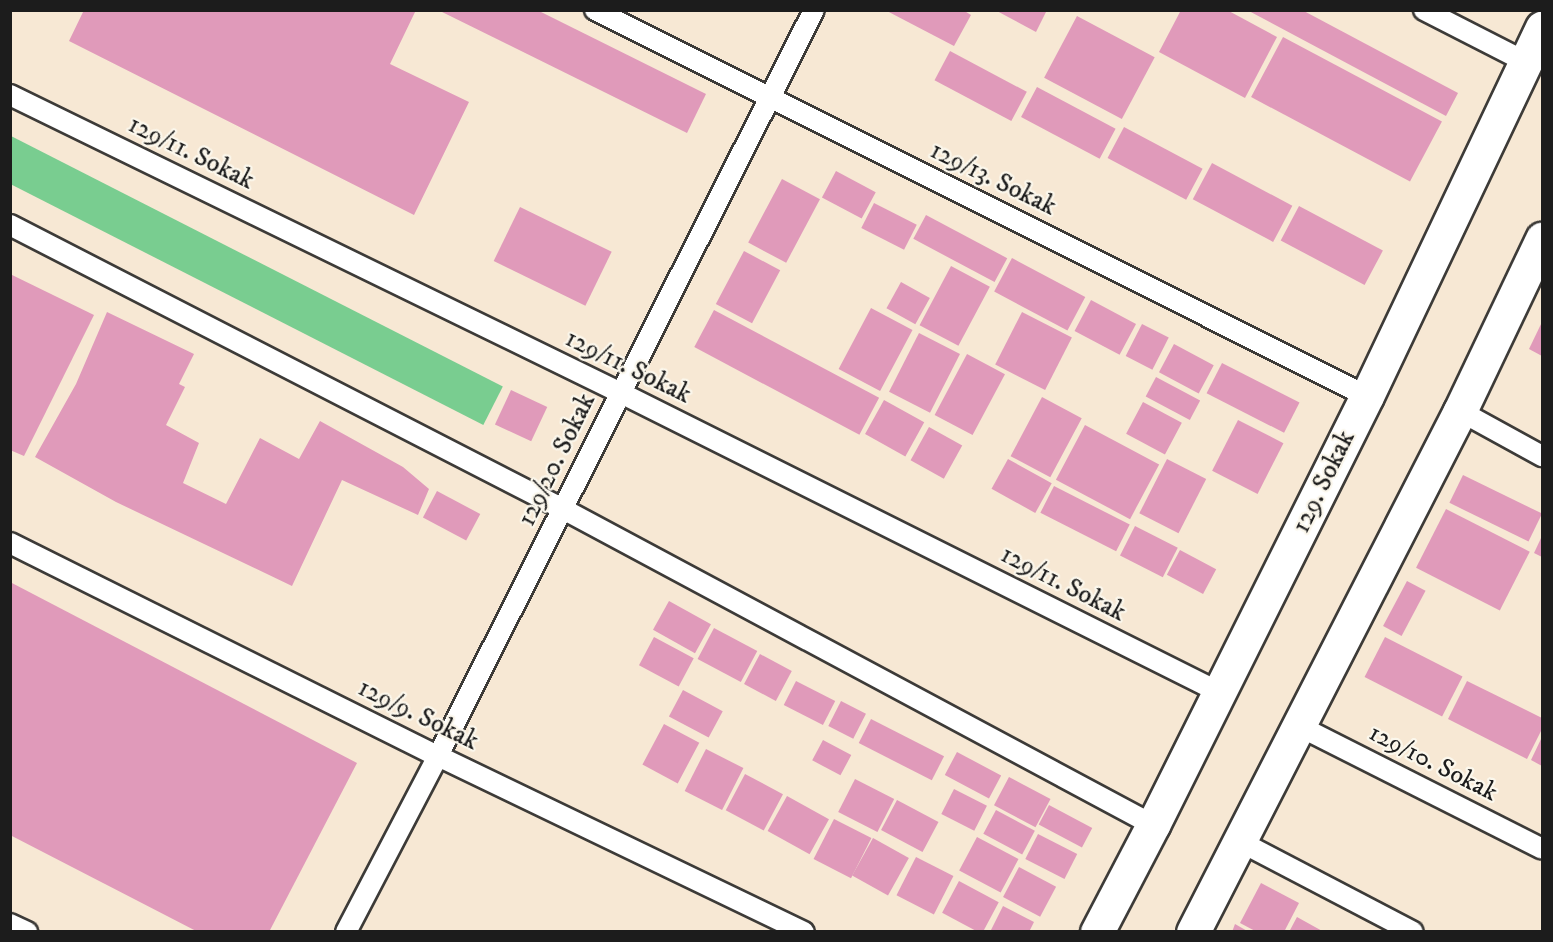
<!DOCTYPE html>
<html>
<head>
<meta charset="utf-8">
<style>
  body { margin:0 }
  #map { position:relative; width:1553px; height:942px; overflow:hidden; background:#f7e8d4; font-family:"IM FELL DW Pica",serif }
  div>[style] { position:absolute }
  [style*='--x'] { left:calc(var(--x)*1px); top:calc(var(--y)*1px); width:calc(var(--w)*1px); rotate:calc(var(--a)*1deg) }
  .green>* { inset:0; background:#79cd90; transform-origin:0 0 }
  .building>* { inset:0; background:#e09aba; transform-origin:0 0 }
  .roads { filter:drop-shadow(2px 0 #3d3b38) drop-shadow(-2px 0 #3d3b38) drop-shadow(0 2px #3d3b38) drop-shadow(0 -2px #3d3b38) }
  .lane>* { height:20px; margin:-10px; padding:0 10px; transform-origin:10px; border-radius:10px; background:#fff }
  .street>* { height:33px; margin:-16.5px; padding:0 16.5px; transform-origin:16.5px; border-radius:16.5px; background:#fff }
  .secondary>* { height:33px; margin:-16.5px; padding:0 16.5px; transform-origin:16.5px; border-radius:16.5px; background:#fff }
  span { translate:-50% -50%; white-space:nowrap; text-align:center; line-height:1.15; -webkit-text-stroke:4.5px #fbf7ec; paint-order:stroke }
  .street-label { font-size:26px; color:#1c1c1c }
  .frame { position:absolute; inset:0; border:12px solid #1c1c1c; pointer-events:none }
</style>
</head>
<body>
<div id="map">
  <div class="green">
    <div style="left:11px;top:136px;width:552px;height:43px;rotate:27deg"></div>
  </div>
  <div class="building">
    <div style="clip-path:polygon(84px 10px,416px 10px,390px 64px,469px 102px,414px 215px,69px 41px)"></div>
    <div style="clip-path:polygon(438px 10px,537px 10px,706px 94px,687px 133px)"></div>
    <div style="clip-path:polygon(885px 10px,963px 10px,971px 15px,954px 46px)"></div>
    <div style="clip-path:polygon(995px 10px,1047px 10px,1036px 32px)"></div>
    <div style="clip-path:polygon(1181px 10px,1227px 10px,1277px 37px,1245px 98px,1159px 52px)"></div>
    <div style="clip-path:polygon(1247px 10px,1302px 10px,1458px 93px,1446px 116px)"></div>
    <div style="left:1077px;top:16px;width:88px;height:70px;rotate:28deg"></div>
    <div style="left:1283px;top:37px;width:180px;height:68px;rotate:28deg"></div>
    <div style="left:950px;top:51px;width:87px;height:33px;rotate:28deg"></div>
    <div style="left:1037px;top:87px;width:89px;height:34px;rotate:28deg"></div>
    <div style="left:1124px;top:127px;width:89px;height:35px;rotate:28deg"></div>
    <div style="left:1212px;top:163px;width:91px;height:41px;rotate:28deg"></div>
    <div style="left:836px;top:171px;width:45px;height:30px;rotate:28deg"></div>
    <div style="left:782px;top:179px;width:43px;height:72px;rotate:28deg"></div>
    <div style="left:874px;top:203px;width:48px;height:28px;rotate:27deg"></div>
    <div style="left:1299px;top:206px;width:95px;height:39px;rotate:28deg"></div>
    <div style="left:520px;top:207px;width:102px;height:60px;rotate:26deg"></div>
    <div style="left:926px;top:215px;width:92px;height:27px;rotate:28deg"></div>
    <div style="left:744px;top:251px;width:41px;height:60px;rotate:28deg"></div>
    <div style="left:1012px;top:258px;width:83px;height:38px;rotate:28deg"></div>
    <div style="left:951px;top:266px;width:44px;height:67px;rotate:28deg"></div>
    <div style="clip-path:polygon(10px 274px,94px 315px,24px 456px,10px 450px)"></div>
    <div style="left:901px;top:282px;width:33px;height:30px;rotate:29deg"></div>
    <div style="left:1091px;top:300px;width:51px;height:35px;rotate:28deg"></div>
    <div style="left:871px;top:308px;width:47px;height:69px;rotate:28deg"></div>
    <div style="left:714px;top:310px;width:187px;height:42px;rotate:28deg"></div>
    <div style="clip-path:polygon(107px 312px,194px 354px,179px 384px,185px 387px,166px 425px,199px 443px,183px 483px,226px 504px,260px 438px,299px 459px,320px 421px,403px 467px,429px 489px,418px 515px,342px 480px,292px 586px,116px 502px,35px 457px,76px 384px)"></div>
    <div style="left:1022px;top:312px;width:56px;height:59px;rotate:27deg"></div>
    <div style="clip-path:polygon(1542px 322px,1542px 356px,1529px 349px)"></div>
    <div style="left:1142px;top:324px;width:30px;height:36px;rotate:27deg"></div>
    <div style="left:919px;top:333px;width:46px;height:66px;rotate:27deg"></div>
    <div style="left:1174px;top:344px;width:45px;height:32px;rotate:28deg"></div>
    <div style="left:967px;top:354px;width:43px;height:69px;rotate:28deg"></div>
    <div style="left:1222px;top:363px;width:87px;height:34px;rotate:27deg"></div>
    <div style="left:1156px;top:377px;width:50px;height:22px;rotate:28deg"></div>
    <div style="left:511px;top:390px;width:40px;height:38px;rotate:25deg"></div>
    <div style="left:1042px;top:397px;width:45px;height:67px;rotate:28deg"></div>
    <div style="left:884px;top:400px;width:46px;height:39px;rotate:29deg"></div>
    <div style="left:1143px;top:402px;width:44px;height:36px;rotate:28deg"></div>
    <div style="left:1238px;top:420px;width:51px;height:57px;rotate:27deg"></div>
    <div style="left:1085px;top:425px;width:84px;height:62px;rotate:28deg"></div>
    <div style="left:929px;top:427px;width:38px;height:38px;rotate:29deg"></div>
    <div style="left:1008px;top:459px;width:50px;height:34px;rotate:29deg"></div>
    <div style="left:1167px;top:459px;width:44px;height:61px;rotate:27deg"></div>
    <div style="left:1463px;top:475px;width:88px;height:31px;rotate:26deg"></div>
    <div style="left:1054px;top:486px;width:85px;height:30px;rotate:27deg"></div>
    <div style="left:437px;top:491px;width:49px;height:30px;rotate:28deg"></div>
    <div style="left:1446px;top:509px;width:94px;height:66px;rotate:27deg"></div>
    <div style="left:1135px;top:526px;width:48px;height:33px;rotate:27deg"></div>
    <div style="clip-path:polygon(1542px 536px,1542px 557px,1534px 553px)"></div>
    <div style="left:1180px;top:550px;width:41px;height:28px;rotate:28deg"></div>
    <div style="left:1407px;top:581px;width:21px;height:51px;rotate:28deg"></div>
    <div style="clip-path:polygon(10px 582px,357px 763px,269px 932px,198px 932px,10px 835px)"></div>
    <div style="left:669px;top:601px;width:48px;height:33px;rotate:29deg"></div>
    <div style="left:714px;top:628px;width:49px;height:35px;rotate:28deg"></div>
    <div style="left:654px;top:637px;width:45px;height:32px;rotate:28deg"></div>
    <div style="left:1385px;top:637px;width:87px;height:45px;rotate:27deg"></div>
    <div style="left:760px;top:654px;width:36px;height:34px;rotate:28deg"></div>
    <div style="left:796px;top:681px;width:44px;height:27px;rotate:27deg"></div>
    <div style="clip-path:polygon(1467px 681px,1542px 718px,1542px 729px,1527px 759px,1448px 719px)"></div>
    <div style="left:683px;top:690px;width:45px;height:30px;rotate:28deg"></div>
    <div style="left:841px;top:701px;width:28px;height:28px;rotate:27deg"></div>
    <div style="left:871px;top:719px;width:82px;height:27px;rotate:27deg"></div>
    <div style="left:664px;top:724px;width:40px;height:46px;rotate:28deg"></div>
    <div style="clip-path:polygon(1542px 737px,1542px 766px,1531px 760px)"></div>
    <div style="left:823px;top:740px;width:32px;height:23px;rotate:28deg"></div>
    <div style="left:706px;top:749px;width:42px;height:47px;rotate:27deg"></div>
    <div style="left:957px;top:752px;width:50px;height:26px;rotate:28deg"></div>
    <div style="left:745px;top:774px;width:43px;height:41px;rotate:28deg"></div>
    <div style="left:1009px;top:777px;width:47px;height:32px;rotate:28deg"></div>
    <div style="left:855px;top:779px;width:44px;height:37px;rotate:27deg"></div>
    <div style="left:954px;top:789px;width:37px;height:28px;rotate:27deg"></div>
    <div style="left:787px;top:796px;width:48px;height:40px;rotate:29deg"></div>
    <div style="left:897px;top:800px;width:47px;height:34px;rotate:28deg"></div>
    <div style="left:1049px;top:805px;width:49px;height:22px;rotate:28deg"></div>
    <div style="left:996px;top:810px;width:44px;height:27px;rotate:28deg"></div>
    <div style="left:834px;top:819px;width:42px;height:45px;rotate:27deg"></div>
    <div style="left:1038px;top:834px;width:44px;height:28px;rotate:27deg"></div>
    <div style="left:977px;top:837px;width:47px;height:38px;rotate:28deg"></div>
    <div style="left:873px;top:838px;width:41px;height:43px;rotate:29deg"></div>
    <div style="left:916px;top:857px;width:42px;height:43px;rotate:27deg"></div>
    <div style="left:1019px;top:867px;width:42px;height:34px;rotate:28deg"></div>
    <div style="left:959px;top:881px;width:45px;height:36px;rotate:28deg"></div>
    <div style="clip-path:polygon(1261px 883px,1299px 903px,1284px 932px,1257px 932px,1240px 923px)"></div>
    <div style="clip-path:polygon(1003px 906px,1034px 922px,1029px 932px,990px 932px)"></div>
    <div style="clip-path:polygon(1297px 917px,1324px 932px,1289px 932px)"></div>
    <div style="clip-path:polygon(1235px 924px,1249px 932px,1232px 932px)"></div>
  </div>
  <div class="roads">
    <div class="lane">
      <div style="--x:595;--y:10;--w:863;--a:26.57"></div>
      <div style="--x:1424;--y:10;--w:114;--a:27"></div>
      <div style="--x:10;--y:95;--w:678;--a:26"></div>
      <div style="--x:619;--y:392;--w:671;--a:26.57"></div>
      <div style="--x:10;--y:225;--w:622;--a:27.18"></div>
      <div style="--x:563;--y:509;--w:669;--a:28.17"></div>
      <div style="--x:1460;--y:411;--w:94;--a:28.8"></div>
      <div style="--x:10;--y:543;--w:478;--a:26.5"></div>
      <div style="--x:438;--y:756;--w:406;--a:25.7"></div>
      <div style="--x:1299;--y:726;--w:272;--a:26.8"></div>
      <div style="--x:1239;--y:841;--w:196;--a:27.6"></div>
      <div style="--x:10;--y:924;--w:19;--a:25"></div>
      <div style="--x:346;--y:932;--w:199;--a:-62.4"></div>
      <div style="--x:438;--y:756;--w:835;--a:-63.25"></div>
    </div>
    <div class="street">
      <div style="--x:1367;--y:396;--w:408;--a:-64.6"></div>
      <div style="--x:1097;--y:932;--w:121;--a:-62.4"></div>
      <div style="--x:1193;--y:932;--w:585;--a:-62.87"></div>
      <div style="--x:1460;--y:411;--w:191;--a:-64.5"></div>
    </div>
    <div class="secondary">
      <div style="--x:1153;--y:825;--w:479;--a:-63.5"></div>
    </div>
  </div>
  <div class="street-label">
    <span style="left:191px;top:153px;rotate:26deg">129/11. Sokak</span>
    <span style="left:993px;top:179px;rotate:26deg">129/13. Sokak</span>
    <span style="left:628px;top:367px;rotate:26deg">129/11. Sokak</span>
    <span style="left:557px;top:460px;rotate:-64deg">129/20. Sokak</span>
    <span style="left:1324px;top:482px;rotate:-64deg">129. Sokak</span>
    <span style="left:1063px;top:584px;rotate:27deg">129/11. Sokak</span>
    <span style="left:418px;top:715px;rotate:26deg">129/9. Sokak</span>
    <span style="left:1433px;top:763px;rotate:27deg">129/10. Sokak</span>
  </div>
  <div class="frame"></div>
</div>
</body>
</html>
